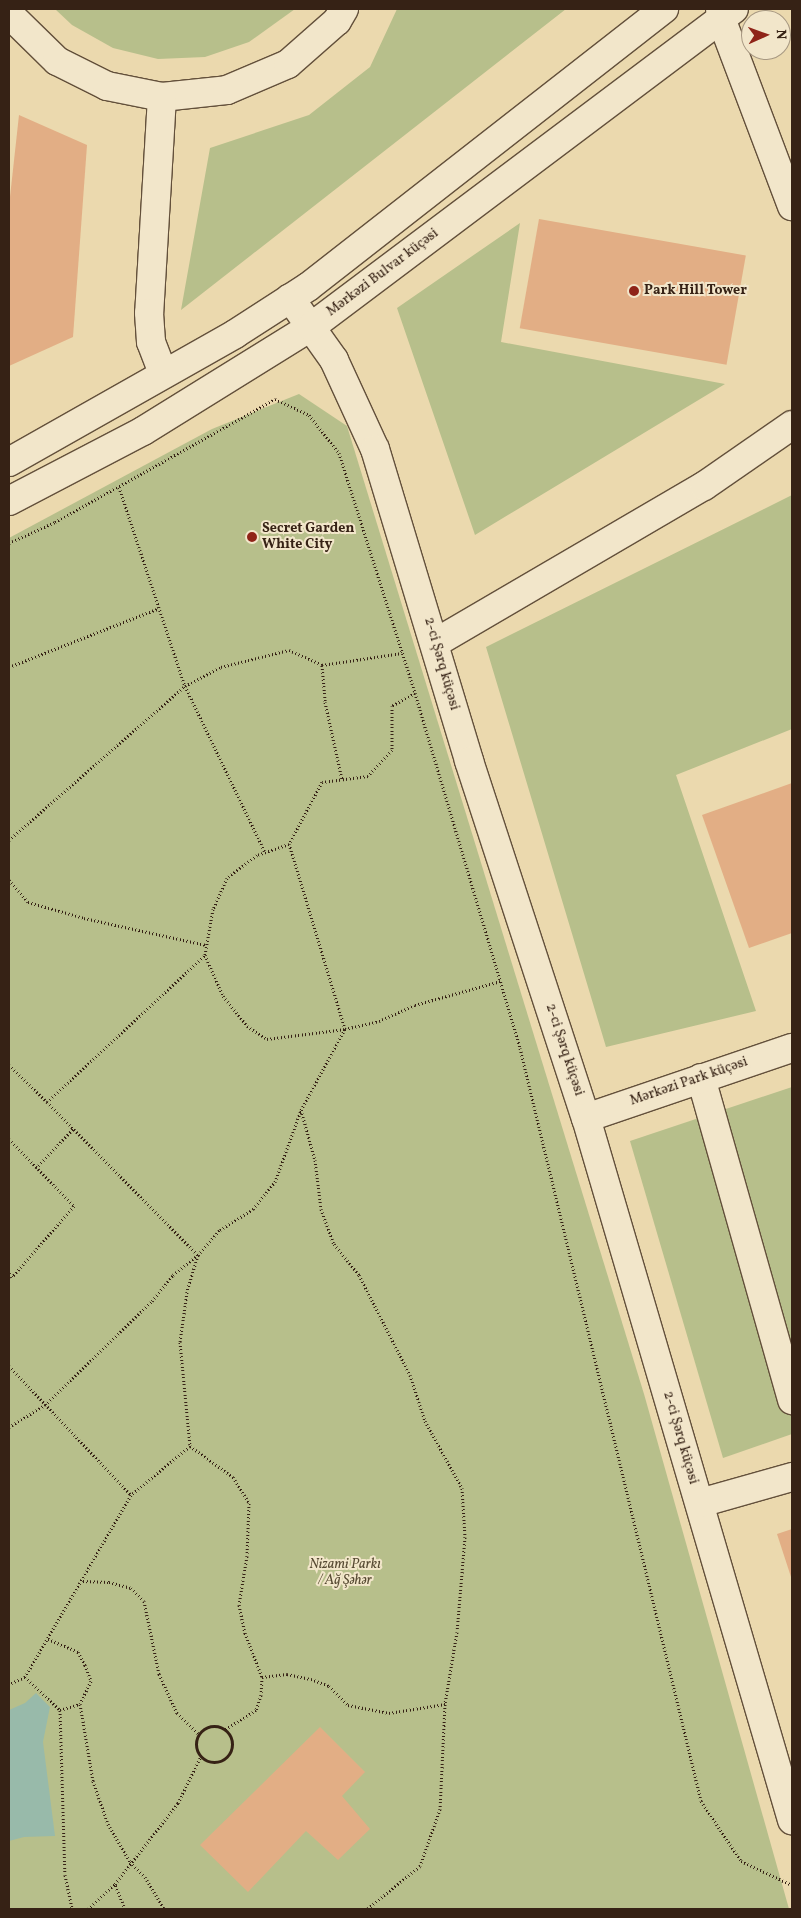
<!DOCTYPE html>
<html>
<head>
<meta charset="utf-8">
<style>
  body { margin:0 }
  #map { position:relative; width:801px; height:1918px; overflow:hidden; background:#ebd9ae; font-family:Vollkorn,serif }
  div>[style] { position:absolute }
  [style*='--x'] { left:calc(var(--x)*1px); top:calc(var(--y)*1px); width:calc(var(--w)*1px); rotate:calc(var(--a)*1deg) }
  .green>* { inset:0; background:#b7bf8b }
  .water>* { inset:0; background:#98baaa }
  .building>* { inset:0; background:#e2ae85; transform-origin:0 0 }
  .path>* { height:3px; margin-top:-1.5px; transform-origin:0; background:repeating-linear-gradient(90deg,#362215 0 1px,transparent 0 3.5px) }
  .path>.ring { margin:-1.5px; padding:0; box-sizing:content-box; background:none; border:3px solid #362215; border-radius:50% }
  .roads { filter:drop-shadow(1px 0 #63503b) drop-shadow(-1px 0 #63503b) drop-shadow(0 1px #63503b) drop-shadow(0 -1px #63503b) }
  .minor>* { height:28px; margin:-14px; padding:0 14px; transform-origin:14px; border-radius:14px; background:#f2e6ca }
  .dots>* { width:14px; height:14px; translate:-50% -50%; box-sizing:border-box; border:2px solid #f2e6ca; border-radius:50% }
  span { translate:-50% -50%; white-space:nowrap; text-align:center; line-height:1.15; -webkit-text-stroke:4px #f2e6ca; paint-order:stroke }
  .street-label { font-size:14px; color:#362215 }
  .poi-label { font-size:14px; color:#362215; font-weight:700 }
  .left { translate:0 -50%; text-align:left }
  .park-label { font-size:14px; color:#564932; font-style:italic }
  .frame { position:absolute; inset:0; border:10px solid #362215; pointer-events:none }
  .north { position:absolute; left:741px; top:10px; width:50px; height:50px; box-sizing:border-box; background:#f2e6ca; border:1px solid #a79882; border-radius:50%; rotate:88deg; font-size:14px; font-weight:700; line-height:20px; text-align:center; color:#362215 }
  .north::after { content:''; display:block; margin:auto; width:18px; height:22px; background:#8f2418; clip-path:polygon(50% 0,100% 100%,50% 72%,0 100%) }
</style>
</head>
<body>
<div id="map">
  <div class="green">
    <div style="clip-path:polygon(55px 9px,295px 9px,249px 42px,205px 57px,158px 59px,113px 48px,72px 25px)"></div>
    <div style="clip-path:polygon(397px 9px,566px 9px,181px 310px,210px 148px,309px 115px,370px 67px)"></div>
    <div style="clip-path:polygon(520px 223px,501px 342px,725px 384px,475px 535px,397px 308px)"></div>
    <div style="clip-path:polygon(299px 394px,347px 426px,644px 1394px,789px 1909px,9px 1909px,9px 538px,212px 429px)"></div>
    <div style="clip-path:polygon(792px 495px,792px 729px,676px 775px,756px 1011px,606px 1047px,486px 647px)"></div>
    <div style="clip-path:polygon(792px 1087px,792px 1434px,723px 1458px,630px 1141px)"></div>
  </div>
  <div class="water">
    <div style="clip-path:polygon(36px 1693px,50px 1707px,43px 1742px,55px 1836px,24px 1837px,9px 1841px,9px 1710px,25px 1703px)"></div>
  </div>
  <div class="building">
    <div style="clip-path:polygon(19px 115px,87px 145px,73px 337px,9px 366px,9px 206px)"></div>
    <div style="left:539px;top:219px;width:210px;height:111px;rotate:10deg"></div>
    <div style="clip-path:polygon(792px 783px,792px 933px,749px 948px,702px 815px)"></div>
    <div style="clip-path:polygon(792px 1529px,792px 1580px,777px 1534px)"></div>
    <div style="clip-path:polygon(320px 1727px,365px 1772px,342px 1796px,370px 1829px,338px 1860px,306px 1831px,248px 1892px,200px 1845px)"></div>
  </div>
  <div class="path">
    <div style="--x:119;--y:487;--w:210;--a:71.7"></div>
    <div style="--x:185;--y:686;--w:184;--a:64.3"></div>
    <div style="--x:9;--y:543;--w:51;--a:-24.5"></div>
    <div style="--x:55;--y:522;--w:252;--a:-29.2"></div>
    <div style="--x:275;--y:399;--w:38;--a:25"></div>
    <div style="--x:309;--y:415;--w:48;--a:51.7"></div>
    <div style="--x:339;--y:453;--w:252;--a:72.4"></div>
    <div style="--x:415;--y:693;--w:370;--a:73.5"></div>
    <div style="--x:520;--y:1048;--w:774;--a:76.48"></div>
    <div style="--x:701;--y:1801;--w:72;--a:56.3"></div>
    <div style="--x:741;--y:1861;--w:56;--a:25.2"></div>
    <div style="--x:322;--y:665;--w:37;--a:85"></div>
    <div style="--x:325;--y:702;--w:79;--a:77.6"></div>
    <div style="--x:9;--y:667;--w:159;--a:-21.4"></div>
    <div style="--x:415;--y:693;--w:26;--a:151"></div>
    <div style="--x:392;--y:706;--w:44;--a:90"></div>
    <div style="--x:392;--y:750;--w:35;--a:133"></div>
    <div style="--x:368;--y:776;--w:46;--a:172.6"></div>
    <div style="--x:322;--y:782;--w:70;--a:118"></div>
    <div style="--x:289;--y:844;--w:34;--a:161"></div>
    <div style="--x:257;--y:855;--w:38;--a:143"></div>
    <div style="--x:227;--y:878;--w:34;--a:114"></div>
    <div style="--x:213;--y:909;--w:47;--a:99.9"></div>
    <div style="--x:205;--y:955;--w:45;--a:66.3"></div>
    <div style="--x:223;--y:996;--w:38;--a:51"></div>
    <div style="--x:247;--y:1026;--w:24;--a:33"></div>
    <div style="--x:267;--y:1039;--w:79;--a:-7.3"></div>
    <div style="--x:345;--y:1029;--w:35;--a:-13"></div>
    <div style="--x:379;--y:1021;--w:39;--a:-24"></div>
    <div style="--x:415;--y:1005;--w:89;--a:-15.6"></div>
    <div style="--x:9;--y:840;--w:234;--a:-41.2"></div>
    <div style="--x:185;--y:686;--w:41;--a:-27.8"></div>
    <div style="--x:221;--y:667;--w:70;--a:-14"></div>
    <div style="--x:289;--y:650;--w:36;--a:24"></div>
    <div style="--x:322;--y:665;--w:81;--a:-8.5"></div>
    <div style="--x:9;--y:880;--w:29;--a:49"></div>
    <div style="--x:28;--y:902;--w:58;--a:15.9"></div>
    <div style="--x:84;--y:918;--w:125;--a:12.5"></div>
    <div style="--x:9;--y:1065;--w:53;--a:44.2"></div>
    <div style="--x:47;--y:1102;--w:216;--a:-42.9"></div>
    <div style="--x:47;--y:1102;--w:215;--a:45.4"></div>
    <div style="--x:198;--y:1255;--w:39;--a:107"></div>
    <div style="--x:187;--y:1292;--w:50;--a:98"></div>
    <div style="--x:180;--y:1342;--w:104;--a:84.5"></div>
    <div style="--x:190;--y:1446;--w:77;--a:140.3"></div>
    <div style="--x:301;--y:1110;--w:52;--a:74.4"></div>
    <div style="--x:315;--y:1160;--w:49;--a:83"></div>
    <div style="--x:321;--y:1209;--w:37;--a:70"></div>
    <div style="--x:334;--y:1244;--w:40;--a:51"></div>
    <div style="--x:359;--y:1275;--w:112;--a:63"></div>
    <div style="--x:410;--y:1375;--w:48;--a:71.9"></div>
    <div style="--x:425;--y:1421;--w:77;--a:61.1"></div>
    <div style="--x:462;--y:1488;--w:49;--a:86.5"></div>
    <div style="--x:465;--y:1537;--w:95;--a:94.8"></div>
    <div style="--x:457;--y:1632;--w:73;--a:99.5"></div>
    <div style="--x:445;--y:1704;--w:105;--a:92.7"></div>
    <div style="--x:440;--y:1809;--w:60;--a:109.3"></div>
    <div style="--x:420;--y:1866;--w:68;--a:140.9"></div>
    <div style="--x:9;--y:1139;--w:93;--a:45.9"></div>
    <div style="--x:74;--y:1206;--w:94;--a:131.1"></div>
    <div style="--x:12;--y:1277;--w:5;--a:-127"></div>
    <div style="--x:36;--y:1168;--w:55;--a:-46.5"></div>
    <div style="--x:9;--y:1366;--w:178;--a:46.6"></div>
    <div style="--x:131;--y:1495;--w:211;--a:120.2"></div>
    <div style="--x:25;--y:1677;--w:17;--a:156"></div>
    <div style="--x:9;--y:1427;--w:42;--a:-31.4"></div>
    <div style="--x:45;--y:1405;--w:149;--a:-44.2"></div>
    <div style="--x:152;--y:1301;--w:33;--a:-51"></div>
    <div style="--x:173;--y:1275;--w:32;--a:-39"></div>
    <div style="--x:198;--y:1255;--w:33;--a:-49"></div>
    <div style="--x:220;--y:1230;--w:39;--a:-32"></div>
    <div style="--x:253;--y:1209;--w:35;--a:-51"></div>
    <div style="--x:275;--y:1182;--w:77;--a:-70.1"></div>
    <div style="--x:301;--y:1110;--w:92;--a:-61.5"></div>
    <div style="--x:345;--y:1029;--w:193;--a:-106.8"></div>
    <div style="--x:190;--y:1446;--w:53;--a:35.8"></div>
    <div style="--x:233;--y:1477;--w:31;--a:58"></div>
    <div style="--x:249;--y:1503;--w:53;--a:92.2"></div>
    <div style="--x:247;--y:1556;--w:50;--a:99.3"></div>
    <div style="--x:239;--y:1605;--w:29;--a:78"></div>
    <div style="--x:245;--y:1633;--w:47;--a:68.9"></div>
    <div style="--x:262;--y:1677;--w:18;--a:93"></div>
    <div style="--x:261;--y:1695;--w:16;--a:108"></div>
    <div style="--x:256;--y:1710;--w:36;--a:148"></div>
    <div style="--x:83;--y:1581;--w:26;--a:2"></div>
    <div style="--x:109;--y:1582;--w:23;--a:15"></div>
    <div style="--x:131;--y:1588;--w:18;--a:45"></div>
    <div style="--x:144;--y:1601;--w:75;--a:78.4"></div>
    <div style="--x:159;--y:1674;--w:43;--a:65.2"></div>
    <div style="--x:177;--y:1713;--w:30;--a:44"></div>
    <div style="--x:48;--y:1639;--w:33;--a:23"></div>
    <div style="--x:78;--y:1652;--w:15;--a:62"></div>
    <div style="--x:85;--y:1665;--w:17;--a:69"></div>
    <div style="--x:91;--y:1681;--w:25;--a:116"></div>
    <div style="--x:80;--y:1704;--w:78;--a:80.4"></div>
    <div style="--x:93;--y:1781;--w:46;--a:70.8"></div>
    <div style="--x:108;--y:1824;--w:44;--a:59.9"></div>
    <div style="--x:130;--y:1862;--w:21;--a:45"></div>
    <div style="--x:145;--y:1877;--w:37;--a:59"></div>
    <div style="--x:25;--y:1677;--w:48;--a:43.3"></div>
    <div style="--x:60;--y:1710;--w:165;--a:88.3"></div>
    <div style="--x:65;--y:1875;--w:35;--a:78"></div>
    <div style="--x:262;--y:1677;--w:25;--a:-7"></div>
    <div style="--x:287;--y:1674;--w:25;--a:12"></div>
    <div style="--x:311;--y:1679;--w:19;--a:21"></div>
    <div style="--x:329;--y:1686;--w:27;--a:45"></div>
    <div style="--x:348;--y:1705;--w:42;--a:11"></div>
    <div style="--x:389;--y:1713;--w:57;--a:-9.1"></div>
    <div style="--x:60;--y:1710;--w:21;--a:-17"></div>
    <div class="ring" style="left:196px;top:1726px;width:33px;height:33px"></div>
    <div style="--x:88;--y:1909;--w:37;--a:-43"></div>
    <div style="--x:125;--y:1909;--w:27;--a:-112"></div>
    <div style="--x:115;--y:1884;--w:103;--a:-52.1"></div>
    <div style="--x:178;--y:1803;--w:52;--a:-63.9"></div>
  </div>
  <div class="roads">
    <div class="minor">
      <div style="--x:720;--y:9;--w:12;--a:81"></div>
      <div style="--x:722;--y:21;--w:198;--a:69.3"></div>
      <div style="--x:9;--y:14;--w:67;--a:44.4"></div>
      <div style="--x:57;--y:61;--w:56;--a:26.6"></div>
      <div style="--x:107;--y:86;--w:56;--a:11.3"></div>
      <div style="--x:162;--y:97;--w:65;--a:-6.1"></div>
      <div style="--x:227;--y:90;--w:66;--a:-23.1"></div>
      <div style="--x:288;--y:64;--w:65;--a:-41.3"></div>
      <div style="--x:337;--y:21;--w:14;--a:-60"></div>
      <div style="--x:162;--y:97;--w:216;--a:93.4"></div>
      <div style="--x:149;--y:313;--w:29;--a:86"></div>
      <div style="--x:151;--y:342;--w:33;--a:69"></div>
      <div style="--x:290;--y:298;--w:76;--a:54.6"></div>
      <div style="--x:334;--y:360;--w:98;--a:65.3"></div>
      <div style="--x:375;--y:449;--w:326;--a:73.2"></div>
      <div style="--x:469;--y:761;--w:376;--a:71.9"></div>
      <div style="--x:586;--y:1118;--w:732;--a:73.65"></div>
      <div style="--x:9;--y:462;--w:260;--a:-29.5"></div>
      <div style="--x:235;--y:334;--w:87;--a:-32.8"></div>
      <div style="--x:308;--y:287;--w:452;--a:-38"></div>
      <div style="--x:9;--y:501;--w:151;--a:-27.6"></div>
      <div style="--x:143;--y:431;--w:198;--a:-31.8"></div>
      <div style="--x:311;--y:327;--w:529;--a:-36.93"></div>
      <div style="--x:435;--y:643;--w:311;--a:-30.3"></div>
      <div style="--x:704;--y:486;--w:107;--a:-34.7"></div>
      <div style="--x:701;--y:1078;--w:335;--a:74.2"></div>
      <div style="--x:586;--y:1118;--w:218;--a:-18.8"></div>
      <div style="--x:700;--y:1503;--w:96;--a:-15.8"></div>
    </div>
  </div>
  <div class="dots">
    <div style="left:634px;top:291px;background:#8f2418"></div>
    <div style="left:252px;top:537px;background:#8f2418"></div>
  </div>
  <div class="street-label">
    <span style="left:383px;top:273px;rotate:-37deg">Mərkəzi Bulvar küçəsi</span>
    <span style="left:441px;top:664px;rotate:74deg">2-ci Şərq küçəsi</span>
    <span style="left:564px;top:1050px;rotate:72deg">2-ci Şərq küçəsi</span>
    <span style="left:689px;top:1082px;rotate:-19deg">Mərkəzi Park küçəsi</span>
    <span style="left:680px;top:1438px;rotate:74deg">2-ci Şərq küçəsi</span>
  </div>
  <div class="poi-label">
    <span class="left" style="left:644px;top:291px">Park Hill Tower</span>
    <span class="left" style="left:262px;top:537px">Secret Garden<br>White City</span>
  </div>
  <div class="park-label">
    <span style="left:345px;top:1573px">Nizami Parkı<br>/ Ağ Şəhər</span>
  </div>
  <div class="frame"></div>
  <div class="north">N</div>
</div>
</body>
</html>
